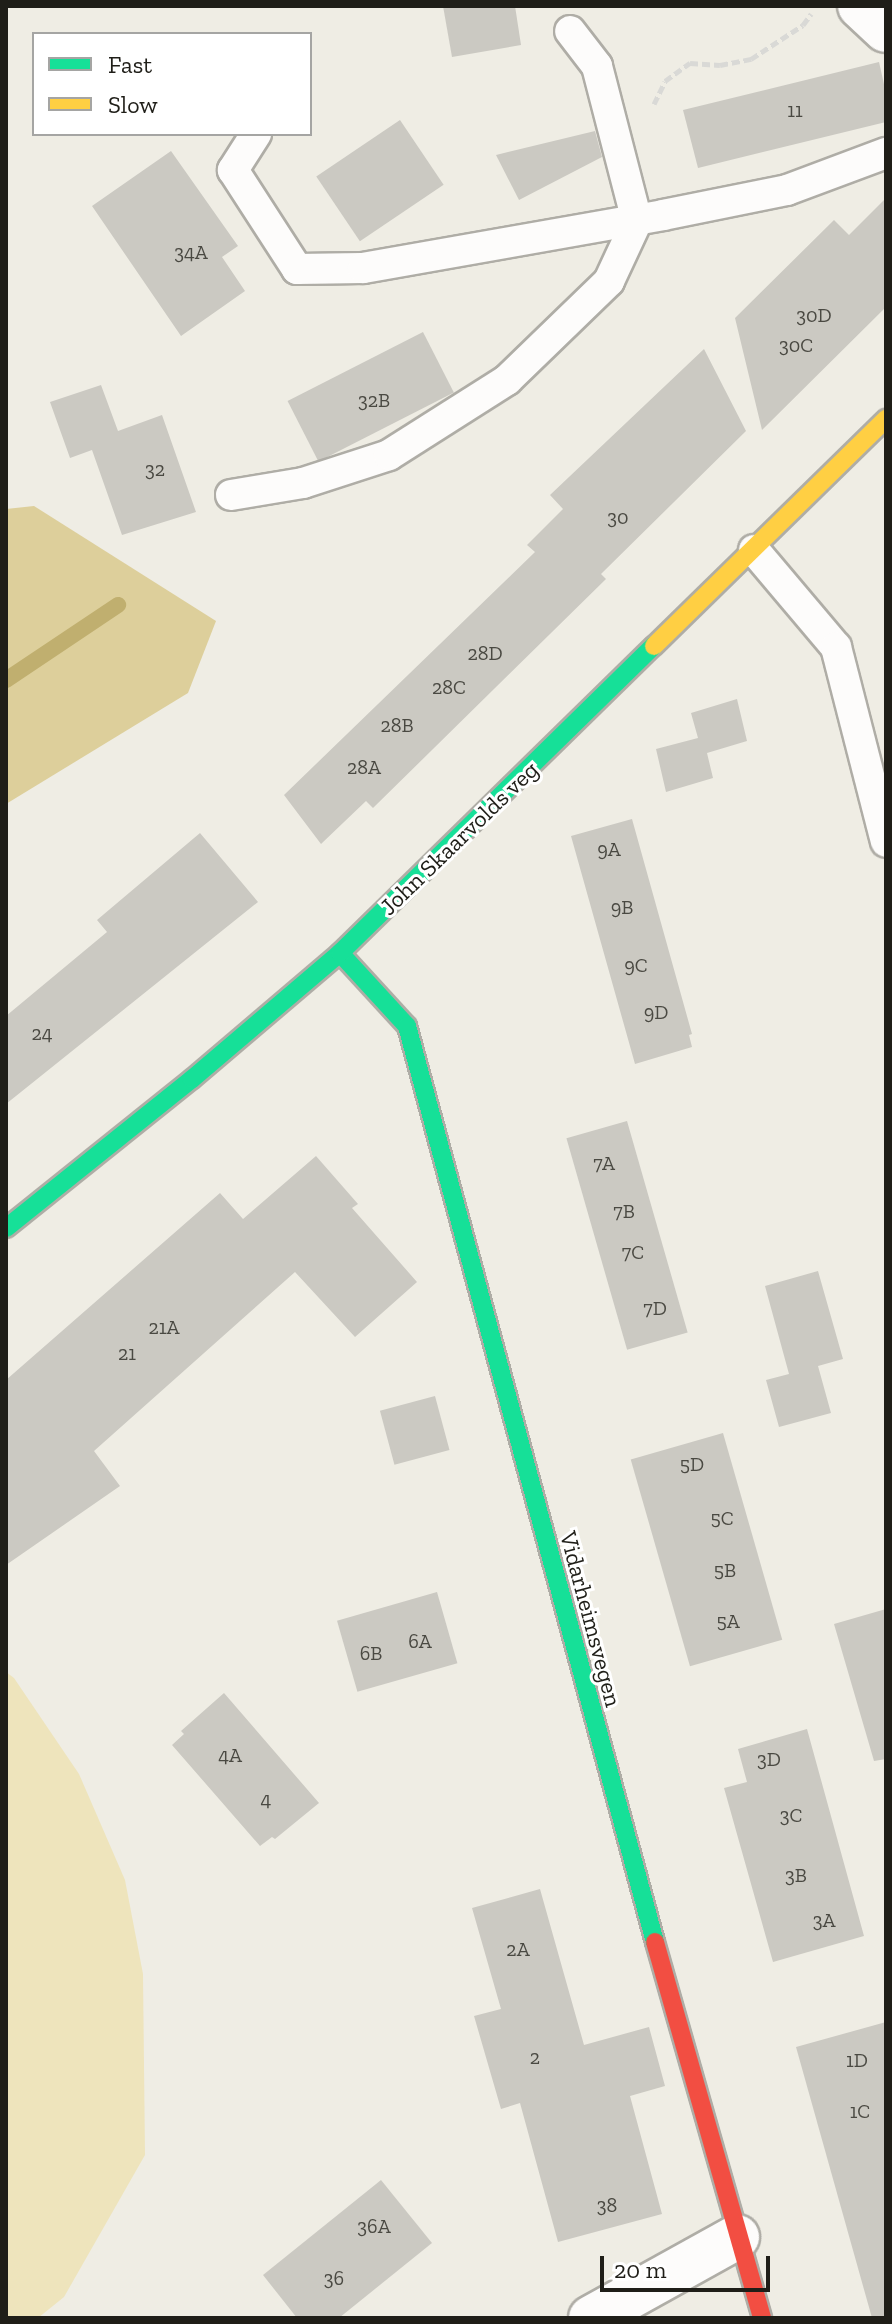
<!DOCTYPE html>
<html>
<head>
<meta charset="utf-8">
<style>
  body { margin:0 }
  #map { position:relative; width:892px; height:2324px; overflow:hidden; background:#efede4; font-family:"Zilla Slab",serif }
  div>[style] { position:absolute }
  [style*='--x'] { left:calc(var(--x)*1px); top:calc(var(--y)*1px); width:calc(var(--w)*1px); rotate:calc(var(--a)*1deg) }
  .green>* { inset:0; background:#eee4bc }
  .forest>* { inset:0; background:#ddcf9b }
  .stream>* { height:16px; margin:-8px; padding:0 8px; transform-origin:8px; border-radius:8px; background:#c0af6f }
  .building>* { inset:0; background:#cbc9c2; transform-origin:0 0 }
  .path>* { height:5px; margin-top:-2.5px; transform-origin:0; background:repeating-linear-gradient(90deg,#d9d9d6 0 8px,transparent 0 12px) }
  .roads { filter:drop-shadow(2px 0 #afada6) drop-shadow(-2px 0 #afada6) drop-shadow(0 2px #afada6) drop-shadow(0 -2px #afada6) }
  .lane>* { height:30px; margin:-15px; padding:0 15px; transform-origin:15px; border-radius:15px; background:#fdfcfb }
  .street>* { height:44px; margin:-22px; padding:0 22px; transform-origin:22px; border-radius:22px; background:#fdfcfb }
  .fast>* { height:18px; margin:-9px; padding:0 9px; transform-origin:9px; border-radius:9px; background:#16e098 }
  .slow>* { height:18px; margin:-9px; padding:0 9px; transform-origin:9px; border-radius:9px; background:#ffcf43 }
  .jam>* { height:18px; margin:-9px; padding:0 9px; transform-origin:9px; border-radius:9px; background:#f24e42 }
  span { translate:-50% -50%; white-space:nowrap; text-align:center; line-height:1.15; -webkit-text-stroke:6px #fff; paint-order:stroke }
  .number-label { font-size:20px; color:#4a4942 }
  .number-label span { -webkit-text-stroke-width:0 }
  .street-label { font-size:24px; color:#1f1e18 }
  .frame { position:absolute; inset:0; border:8px solid #1f1e18; pointer-events:none }
  .legend { position:absolute; left:32px; top:32px; width:280px; height:104px; box-sizing:border-box; background:#fff; border:2px solid #a5a5a3; margin:0; padding:10px 14px; list-style:none; font-size:24px; color:#1f1e18 }
  .legend li { display:flex; align-items:center; gap:16px; height:40px }
  .legend b { width:40px; border:2px solid #a5a5a3 }
  .scale { position:absolute; left:600px; top:2256px; width:170px; height:36px; box-sizing:border-box; border:4px solid #1f1e18; border-top:0; padding-left:10px; font-size:24px; line-height:28px; white-space:nowrap; color:#1f1e18; -webkit-text-stroke:6px #fff; paint-order:stroke }
</style>
</head>
<body>
<div id="map">
  <div class="green">
    <div style="clip-path:polygon(6px 1672px,14px 1678px,79px 1774px,125px 1880px,143px 1974px,145px 2155px,64px 2297px,38px 2318px,6px 2318px)"></div>
  </div>
  <div class="forest">
    <div style="clip-path:polygon(34px 506px,216px 621px,188px 693px,6px 804px,6px 509px)"></div>
  </div>
  <div class="stream">
    <div style="--x:6;--y:680;--w:135;--a:-33.8"></div>
  </div>
  <div class="building">
    <div style="clip-path:polygon(443px 6px,515px 6px,521px 45px,452px 57px)"></div>
    <div style="clip-path:polygon(879px 62px,886px 93px,886px 122px,698px 168px,683px 110px)"></div>
    <div style="left:400px;top:120px;width:78px;height:101px;rotate:56deg"></div>
    <div style="clip-path:polygon(595px 131px,602px 157px,519px 200px,496px 155px)"></div>
    <div style="clip-path:polygon(171px 151px,238px 246px,222px 257px,245px 291px,181px 336px,92px 206px)"></div>
    <div style="clip-path:polygon(886px 198px,886px 307px,762px 430px,735px 318px,834px 220px,849px 235px)"></div>
    <div style="left:423px;top:332px;width:68px;height:152px;rotate:63deg"></div>
    <div style="clip-path:polygon(704px 349px,746px 431px,601px 574px,606px 579px,373px 808px,366px 801px,321px 844px,284px 795px,535px 552px,527px 545px,563px 509px,550px 495px)"></div>
    <div style="clip-path:polygon(101px 385px,118px 431px,162px 415px,196px 512px,122px 535px,92px 450px,70px 458px,50px 402px)"></div>
    <div style="clip-path:polygon(737px 699px,747px 741px,707px 753px,713px 778px,666px 792px,656px 749px,698px 738px,691px 713px)"></div>
    <div style="clip-path:polygon(632px 819px,692px 1034px,689px 1035px,692px 1047px,635px 1064px,571px 836px)"></div>
    <div style="clip-path:polygon(200px 833px,258px 902px,6px 1104px,6px 1016px,107px 932px,97px 920px)"></div>
    <div style="left:627px;top:1121px;width:220px;height:63px;rotate:74deg"></div>
    <div style="clip-path:polygon(316px 1156px,358px 1204px,352px 1208px,417px 1282px,355px 1337px,295px 1272px,94px 1451px,120px 1486px,6px 1565px,6px 1380px,220px 1193px,243px 1219px)"></div>
    <div style="clip-path:polygon(818px 1271px,843px 1359px,818px 1366px,831px 1413px,779px 1427px,766px 1380px,789px 1374px,765px 1286px)"></div>
    <div style="left:435px;top:1396px;width:56px;height:57px;rotate:75deg"></div>
    <div style="left:723px;top:1433px;width:215px;height:96px;rotate:74deg"></div>
    <div style="left:437px;top:1592px;width:74px;height:104px;rotate:74deg"></div>
    <div style="clip-path:polygon(886px 1609px,886px 1759px,874px 1761px,834px 1624px)"></div>
    <div style="clip-path:polygon(224px 1693px,319px 1803px,275px 1839px,272px 1837px,260px 1846px,172px 1745px,184px 1734px,181px 1731px)"></div>
    <div style="clip-path:polygon(807px 1729px,864px 1936px,773px 1962px,724px 1788px,747px 1782px,738px 1749px)"></div>
    <div style="clip-path:polygon(540px 1889px,584px 2045px,649px 2027px,665px 2086px,630px 2096px,662px 2214px,558px 2242px,520px 2103px,501px 2109px,474px 2016px,501px 2009px,472px 1908px)"></div>
    <div style="clip-path:polygon(886px 2022px,886px 2318px,872px 2318px,796px 2047px)"></div>
    <div style="clip-path:polygon(381px 2180px,432px 2243px,339px 2318px,297px 2318px,263px 2275px)"></div>
  </div>
  <div class="path">
    <div style="--x:654;--y:104;--w:25;--a:-64"></div>
    <div style="--x:665;--y:81;--w:31;--a:-36"></div>
    <div style="--x:690;--y:63;--w:30;--a:4"></div>
    <div style="--x:720;--y:65;--w:32;--a:-11"></div>
    <div style="--x:751;--y:59;--w:62;--a:-33.2"></div>
    <div style="--x:803;--y:25;--w:14;--a:-54"></div>
  </div>
  <div class="roads">
    <div class="lane">
      <div style="--x:256;--y:134;--w:43;--a:122.6"></div>
      <div style="--x:233;--y:170;--w:118;--a:57.1"></div>
      <div style="--x:297;--y:269;--w:66;--a:-0.9"></div>
      <div style="--x:363;--y:268;--w:305;--a:-10"></div>
      <div style="--x:663;--y:215;--w:126;--a:-11.4"></div>
      <div style="--x:787;--y:190;--w:106;--a:-20.5"></div>
      <div style="--x:231;--y:495;--w:73;--a:-9.5"></div>
      <div style="--x:303;--y:483;--w:90;--a:-18"></div>
      <div style="--x:389;--y:455;--w:140;--a:-32.4"></div>
      <div style="--x:507;--y:380;--w:142;--a:-44.1"></div>
      <div style="--x:609;--y:281;--w:66;--a:-65"></div>
      <div style="--x:637;--y:221;--w:160;--a:-104.5"></div>
      <div style="--x:597;--y:66;--w:44;--a:-127.6"></div>
      <div style="--x:754;--y:550;--w:127;--a:49.8"></div>
      <div style="--x:836;--y:647;--w:201;--a:75.6"></div>
    </div>
    <div class="street">
      <div style="--x:860;--y:6;--w:35;--a:43"></div>
      <div style="--x:591;--y:2318;--w:167;--a:-29"></div>
    </div>
    <div class="fast">
      <div style="--x:340;--y:953;--w:99;--a:47.5"></div>
      <div style="--x:407;--y:1026;--w:949;--a:74.85"></div>
      <div style="--x:6;--y:1228;--w:238;--a:-38.7"></div>
      <div style="--x:192;--y:1079;--w:194;--a:-40.4"></div>
      <div style="--x:340;--y:953;--w:439;--a:-44.4"></div>
    </div>
    <div class="slow">
      <div style="--x:654;--y:646;--w:325;--a:-44.4"></div>
    </div>
    <div class="jam">
      <div style="--x:655;--y:1942;--w:391;--a:74.1"></div>
    </div>
  </div>
  <div class="number-label">
    <span style="left:795px;top:110px">11</span>
    <span style="left:191px;top:252px">34A</span>
    <span style="left:814px;top:315px">30D</span>
    <span style="left:796px;top:345px">30C</span>
    <span style="left:374px;top:400px">32B</span>
    <span style="left:155px;top:469px">32</span>
    <span style="left:618px;top:517px">30</span>
    <span style="left:485px;top:653px">28D</span>
    <span style="left:449px;top:687px">28C</span>
    <span style="left:397px;top:725px">28B</span>
    <span style="left:364px;top:767px">28A</span>
    <span style="left:609px;top:849px">9A</span>
    <span style="left:622px;top:907px">9B</span>
    <span style="left:636px;top:965px">9C</span>
    <span style="left:656px;top:1012px">9D</span>
    <span style="left:42px;top:1033px">24</span>
    <span style="left:604px;top:1163px">7A</span>
    <span style="left:624px;top:1211px">7B</span>
    <span style="left:633px;top:1252px">7C</span>
    <span style="left:655px;top:1308px">7D</span>
    <span style="left:164px;top:1327px">21A</span>
    <span style="left:127px;top:1353px">21</span>
    <span style="left:692px;top:1464px">5D</span>
    <span style="left:722px;top:1518px">5C</span>
    <span style="left:725px;top:1570px">5B</span>
    <span style="left:728px;top:1621px">5A</span>
    <span style="left:420px;top:1641px">6A</span>
    <span style="left:371px;top:1653px">6B</span>
    <span style="left:230px;top:1755px">4A</span>
    <span style="left:769px;top:1759px">3D</span>
    <span style="left:266px;top:1799px">4</span>
    <span style="left:791px;top:1815px">3C</span>
    <span style="left:796px;top:1875px">3B</span>
    <span style="left:824px;top:1920px">3A</span>
    <span style="left:518px;top:1949px">2A</span>
    <span style="left:535px;top:2057px">2</span>
    <span style="left:857px;top:2060px">1D</span>
    <span style="left:860px;top:2111px">1C</span>
    <span style="left:607px;top:2205px">38</span>
    <span style="left:374px;top:2226px">36A</span>
    <span style="left:334px;top:2278px">36</span>
  </div>
  <div class="street-label">
    <span style="left:459px;top:838px;rotate:-44deg">John Skaarvolds veg</span>
    <span style="left:591px;top:1619px;rotate:75deg">Vidarheimsvegen</span>
  </div>
  <div class="frame"></div>
  <ul class="legend">
  <li><b style="height:10px;background:#16e098"></b>Fast</li>
  <li><b style="height:10px;background:#ffcf43"></b>Slow</li>
  </ul>
  <div class="scale">20 m</div>
</div>
</body>
</html>
